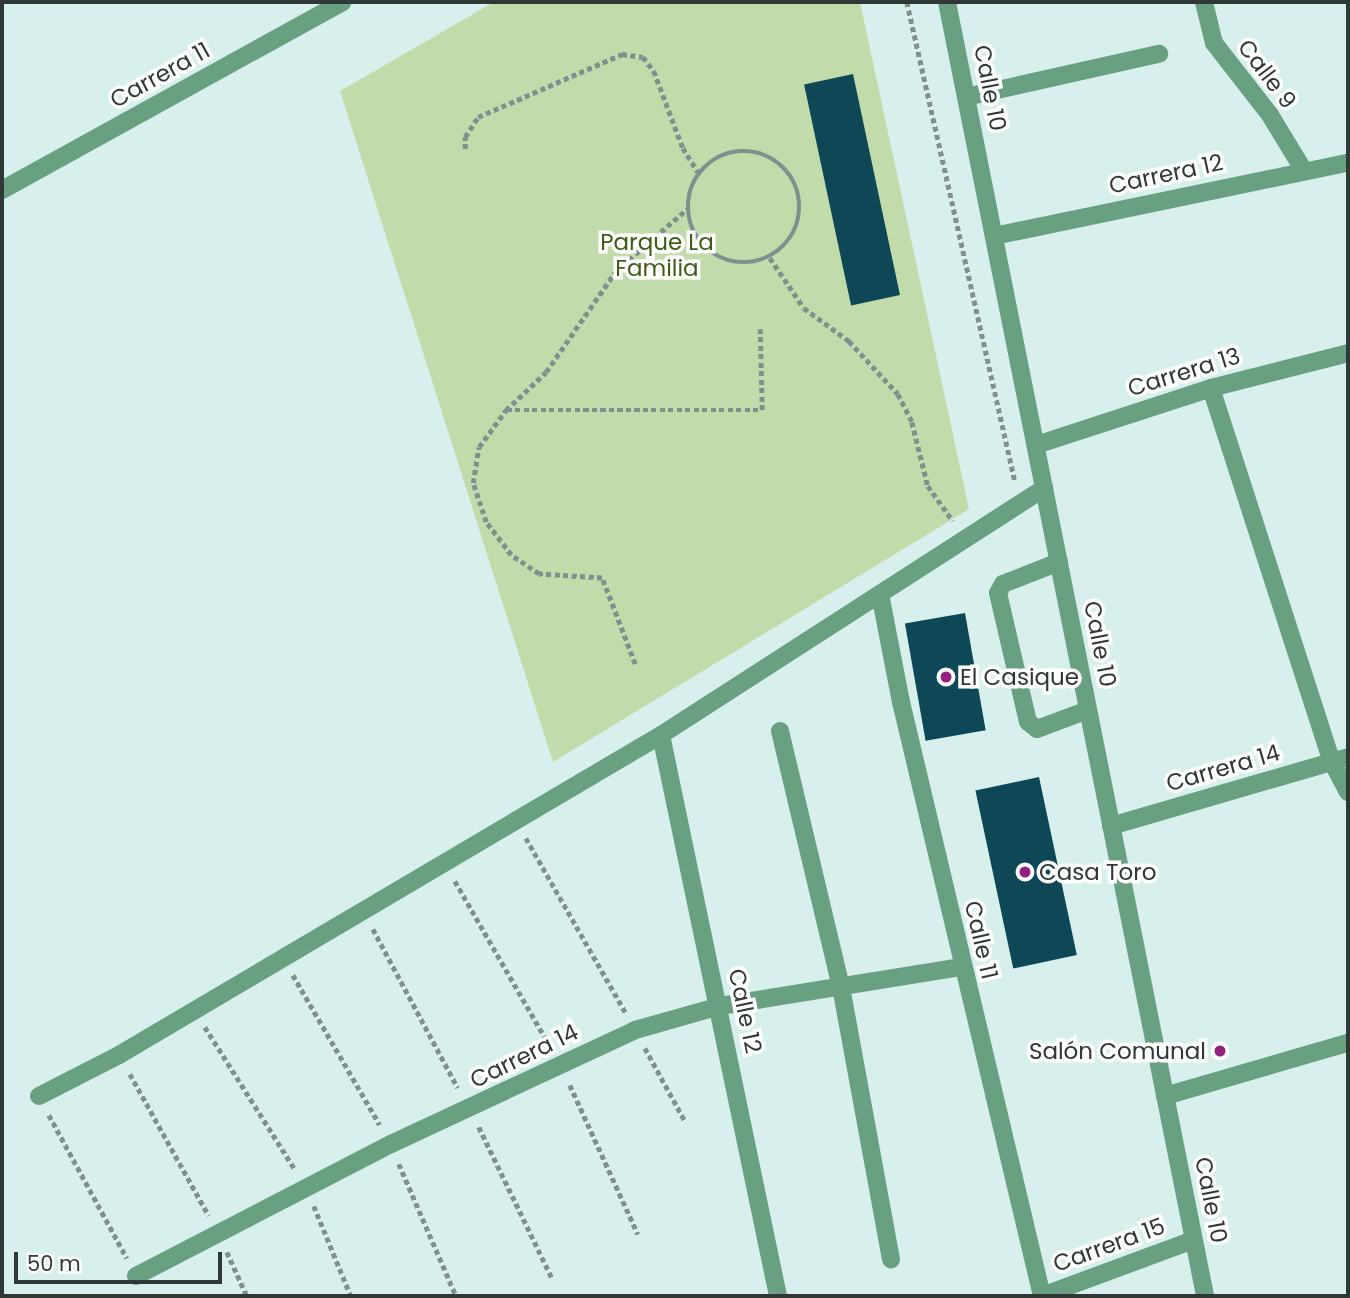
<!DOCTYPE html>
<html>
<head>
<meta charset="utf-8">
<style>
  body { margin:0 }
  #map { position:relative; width:1350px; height:1298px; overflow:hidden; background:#d8f0ed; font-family:Poppins,sans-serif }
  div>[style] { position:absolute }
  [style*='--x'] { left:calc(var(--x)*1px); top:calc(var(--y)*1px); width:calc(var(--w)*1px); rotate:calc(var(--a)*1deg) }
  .green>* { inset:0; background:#c2dbaa }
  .building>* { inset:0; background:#0e4857; transform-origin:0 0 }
  .path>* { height:4.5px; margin-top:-2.25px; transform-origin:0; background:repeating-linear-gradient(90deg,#7f908e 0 5px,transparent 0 8.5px) }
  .path>.ring { margin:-2.25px; padding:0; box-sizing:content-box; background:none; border:4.5px solid #7f908e; border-radius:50% }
  .minor>* { height:18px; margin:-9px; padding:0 9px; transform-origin:9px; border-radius:9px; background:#6aa082 }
  .dots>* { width:19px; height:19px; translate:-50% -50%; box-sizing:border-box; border:4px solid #fff; border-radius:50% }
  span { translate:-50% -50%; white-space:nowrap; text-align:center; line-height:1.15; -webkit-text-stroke:7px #fff; paint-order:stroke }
  .street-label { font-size:23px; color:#2f3837 }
  .park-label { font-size:23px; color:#3e5e14 }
  .poi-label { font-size:23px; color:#2f3837 }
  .left { translate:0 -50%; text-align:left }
  .right { translate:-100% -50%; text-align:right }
  .frame { position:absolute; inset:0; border:4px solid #2f3837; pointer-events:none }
  .scale { position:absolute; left:14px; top:1252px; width:208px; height:32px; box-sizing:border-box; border:4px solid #2f3837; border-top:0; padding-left:9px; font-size:21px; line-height:24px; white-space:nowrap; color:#2f3837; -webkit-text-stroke:5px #fff; paint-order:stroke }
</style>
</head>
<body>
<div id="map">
  <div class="green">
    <div style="clip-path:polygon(494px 2px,860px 2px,969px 509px,553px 762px,340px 91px)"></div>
  </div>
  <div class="building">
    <div style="left:853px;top:74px;width:226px;height:50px;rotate:78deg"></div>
    <div style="left:965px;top:613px;width:119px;height:61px;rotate:80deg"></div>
    <div style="left:1039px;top:777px;width:182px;height:65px;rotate:78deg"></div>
  </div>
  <div class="path">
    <div style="--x:907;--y:2;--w:490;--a:77.3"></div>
    <div style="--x:465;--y:149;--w:12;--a:-90"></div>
    <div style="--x:465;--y:137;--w:24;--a:-57"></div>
    <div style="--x:478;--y:117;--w:157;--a:-23.6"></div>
    <div style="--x:622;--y:54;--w:21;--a:8"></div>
    <div style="--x:643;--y:57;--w:18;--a:52"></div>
    <div style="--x:654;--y:71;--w:82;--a:69.4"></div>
    <div style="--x:683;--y:148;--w:28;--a:58"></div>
    <div class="ring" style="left:688px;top:151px;width:107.5px;height:107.5px"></div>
    <div style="--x:770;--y:258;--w:60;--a:55.8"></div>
    <div style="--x:804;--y:308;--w:56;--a:36.3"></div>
    <div style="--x:849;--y:341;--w:72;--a:47.2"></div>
    <div style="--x:898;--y:394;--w:31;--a:63"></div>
    <div style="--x:912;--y:422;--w:66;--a:76"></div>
    <div style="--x:928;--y:486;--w:43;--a:54.5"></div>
    <div style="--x:507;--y:410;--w:255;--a:0"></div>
    <div style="--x:762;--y:410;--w:81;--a:-91.4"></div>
    <div style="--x:635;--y:664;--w:92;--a:-111"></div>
    <div style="--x:602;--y:578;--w:63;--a:-176.4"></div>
    <div style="--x:539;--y:574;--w:34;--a:-146"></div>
    <div style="--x:511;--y:555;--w:41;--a:-127.1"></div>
    <div style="--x:486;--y:522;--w:41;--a:-108.4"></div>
    <div style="--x:473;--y:483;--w:36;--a:-81"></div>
    <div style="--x:479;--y:447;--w:46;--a:-53.9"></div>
    <div style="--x:506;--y:410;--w:55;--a:-43.5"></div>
    <div style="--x:546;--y:372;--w:123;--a:-55.3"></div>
    <div style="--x:616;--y:271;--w:94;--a:-41.1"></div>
    <div style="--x:526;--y:838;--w:202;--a:60.3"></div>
    <div style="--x:455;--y:881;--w:190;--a:60.1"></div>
    <div style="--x:373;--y:929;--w:180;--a:61.9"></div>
    <div style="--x:293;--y:975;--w:173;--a:59.9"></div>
    <div style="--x:205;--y:1027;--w:170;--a:57.7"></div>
    <div style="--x:645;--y:1048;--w:83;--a:61.3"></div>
    <div style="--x:130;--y:1074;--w:162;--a:60.9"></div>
    <div style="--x:570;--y:1085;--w:164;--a:65.5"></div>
    <div style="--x:49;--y:1115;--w:163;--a:61.4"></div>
    <div style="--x:479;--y:1127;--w:170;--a:64.2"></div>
    <div style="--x:399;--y:1164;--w:144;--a:66.6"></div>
    <div style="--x:314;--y:1206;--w:97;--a:67.7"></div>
    <div style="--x:227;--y:1252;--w:48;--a:65.6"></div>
  </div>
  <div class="minor">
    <div style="--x:947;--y:2;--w:1319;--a:78.72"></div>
    <div style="--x:1204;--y:2;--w:42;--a:76.3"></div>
    <div style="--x:1214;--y:43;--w:91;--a:52.1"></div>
    <div style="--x:1270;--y:115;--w:66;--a:58.7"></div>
    <div style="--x:966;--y:97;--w:198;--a:-12.6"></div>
    <div style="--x:2;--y:190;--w:389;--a:-28.9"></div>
    <div style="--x:994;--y:236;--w:361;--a:-11.7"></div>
    <div style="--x:1211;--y:388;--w:393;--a:72.1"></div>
    <div style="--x:1332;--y:762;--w:34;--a:62"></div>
    <div style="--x:1036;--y:445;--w:184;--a:-18"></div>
    <div style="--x:1211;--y:388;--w:141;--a:-14.3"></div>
    <div style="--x:1059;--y:562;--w:60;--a:158.6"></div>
    <div style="--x:1003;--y:584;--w:10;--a:119"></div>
    <div style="--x:998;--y:593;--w:132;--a:76.9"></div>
    <div style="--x:1028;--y:722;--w:11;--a:38"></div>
    <div style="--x:1037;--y:729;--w:54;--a:-20.4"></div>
    <div style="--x:880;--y:594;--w:110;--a:79"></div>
    <div style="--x:901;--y:702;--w:611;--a:76.65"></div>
    <div style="--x:780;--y:731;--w:263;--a:76.6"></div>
    <div style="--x:841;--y:987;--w:277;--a:79.6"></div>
    <div style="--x:661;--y:735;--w:573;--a:78.22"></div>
    <div style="--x:1111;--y:826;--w:247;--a:-16.2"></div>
    <div style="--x:39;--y:1096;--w:90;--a:-27.1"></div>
    <div style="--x:119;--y:1055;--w:629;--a:-30.56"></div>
    <div style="--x:661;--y:735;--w:456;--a:-32.8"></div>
    <div style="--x:1165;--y:1096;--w:191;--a:-16.2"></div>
    <div style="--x:136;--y:1276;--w:287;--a:-27.4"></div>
    <div style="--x:391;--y:1144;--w:269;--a:-25"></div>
    <div style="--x:635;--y:1030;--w:88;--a:-15.8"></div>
    <div style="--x:720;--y:1006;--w:245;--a:-9.2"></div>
    <div style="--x:1042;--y:1296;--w:161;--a:-20.3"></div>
  </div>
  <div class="dots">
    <div style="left:946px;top:677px;background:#95207e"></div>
    <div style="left:1025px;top:872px;background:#95207e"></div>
    <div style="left:1220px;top:1051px;background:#95207e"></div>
  </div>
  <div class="street-label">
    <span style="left:1267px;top:74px;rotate:53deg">Calle 9</span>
    <span style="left:160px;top:75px;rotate:-29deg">Carrera 11</span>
    <span style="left:990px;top:88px;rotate:79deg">Calle 10</span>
    <span style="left:1166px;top:174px;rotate:-12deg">Carrera 12</span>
    <span style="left:1184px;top:372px;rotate:-17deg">Carrera 13</span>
    <span style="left:1100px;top:644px;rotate:79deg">Calle 10</span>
    <span style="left:1223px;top:768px;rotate:-16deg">Carrera 14</span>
    <span style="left:981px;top:940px;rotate:77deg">Calle 11</span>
    <span style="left:745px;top:1011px;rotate:78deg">Calle 12</span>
    <span style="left:524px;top:1056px;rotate:-26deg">Carrera 14</span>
    <span style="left:1211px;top:1200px;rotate:79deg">Calle 10</span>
    <span style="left:1109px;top:1245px;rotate:-20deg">Carrera 15</span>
  </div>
  <div class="park-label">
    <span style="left:657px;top:255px">Parque La<br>Familia</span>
  </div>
  <div class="poi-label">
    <span class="left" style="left:960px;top:677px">El Casique</span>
    <span class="left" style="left:1039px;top:872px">Casa Toro</span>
    <span class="right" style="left:1206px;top:1051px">Salón Comunal</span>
  </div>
  <div class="frame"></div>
  <div class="scale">50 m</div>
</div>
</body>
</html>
